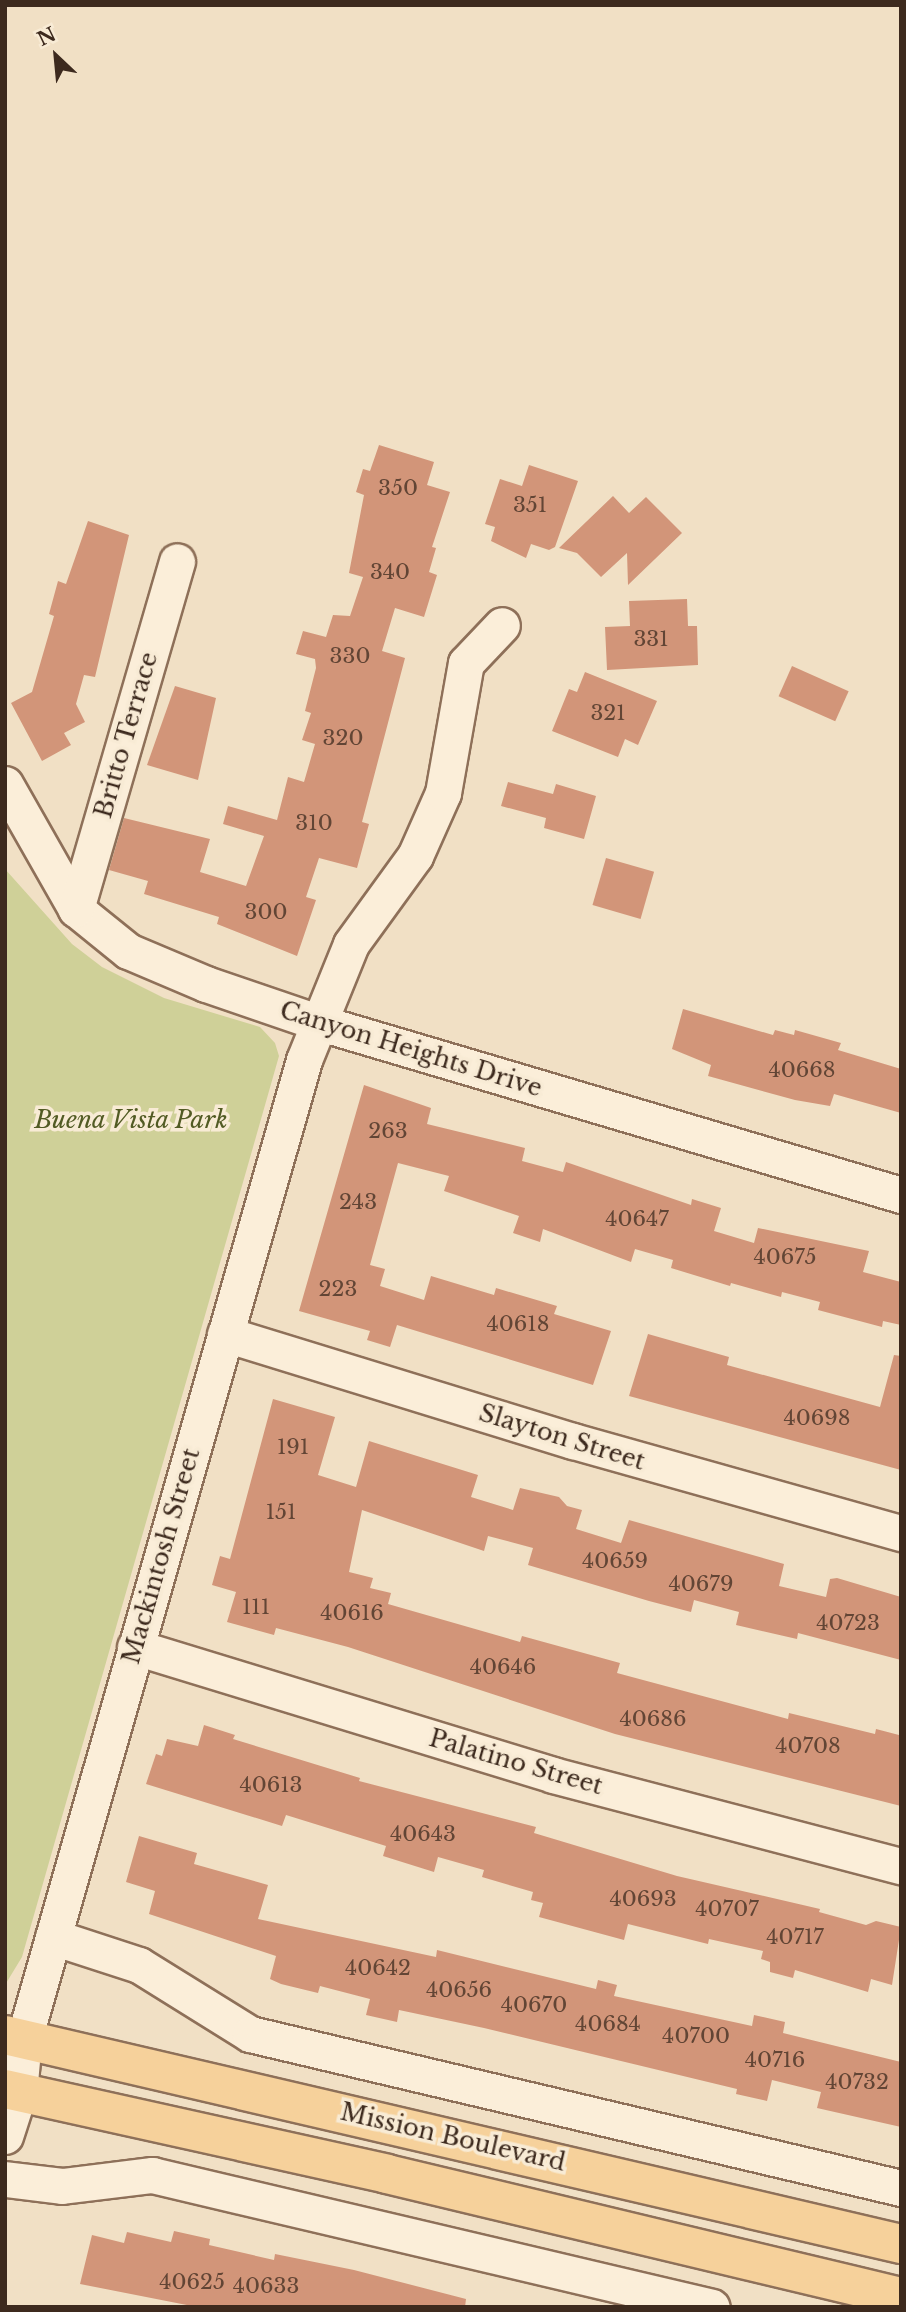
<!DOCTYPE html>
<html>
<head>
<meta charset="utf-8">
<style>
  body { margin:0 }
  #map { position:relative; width:906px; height:2312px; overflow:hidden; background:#f1e0c5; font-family:"Libre Baskerville",serif }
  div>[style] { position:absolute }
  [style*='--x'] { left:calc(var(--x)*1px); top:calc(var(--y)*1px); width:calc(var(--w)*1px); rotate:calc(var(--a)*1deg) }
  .green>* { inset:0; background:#cfd098 }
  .building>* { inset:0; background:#d29579; transform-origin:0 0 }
  .roads { filter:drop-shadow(2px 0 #8e7059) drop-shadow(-2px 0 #8e7059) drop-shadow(0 2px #8e7059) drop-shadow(0 -2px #8e7059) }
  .minor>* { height:35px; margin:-17.5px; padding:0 17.5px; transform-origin:17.5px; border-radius:17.5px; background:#fbeed9 }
  .major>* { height:38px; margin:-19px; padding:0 19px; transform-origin:19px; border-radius:19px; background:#f6d19b }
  span { translate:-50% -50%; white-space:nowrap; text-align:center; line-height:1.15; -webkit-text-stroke:7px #f8ebd5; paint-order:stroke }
  .number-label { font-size:21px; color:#624535 }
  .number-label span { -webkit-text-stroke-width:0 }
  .street-label { font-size:24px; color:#3d2a1e }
  .park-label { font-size:24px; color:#525b24; font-style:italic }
  .frame { position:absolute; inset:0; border:7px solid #3d2a1e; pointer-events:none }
  .north { position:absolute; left:21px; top:21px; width:70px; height:70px; -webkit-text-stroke:5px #f8ebd5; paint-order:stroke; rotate:334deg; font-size:19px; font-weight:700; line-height:28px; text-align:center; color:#3d2a1e }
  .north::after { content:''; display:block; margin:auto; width:24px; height:32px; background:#3d2a1e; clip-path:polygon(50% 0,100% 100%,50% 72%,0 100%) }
</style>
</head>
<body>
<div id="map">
  <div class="green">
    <div style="clip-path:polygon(5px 869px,72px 944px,102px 967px,164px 998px,260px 1027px,275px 1043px,279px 1056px,22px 1957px,5px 1985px)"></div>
  </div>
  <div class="building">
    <div style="clip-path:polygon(379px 445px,434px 462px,427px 485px,450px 492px,432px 547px,436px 548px,429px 572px,437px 575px,424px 617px,395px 608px,382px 651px,405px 658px,362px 822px,369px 824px,357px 868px,319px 858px,306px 897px,316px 900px,297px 956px,217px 924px,219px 917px,144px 894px,148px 881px,109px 870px,124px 818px,210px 839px,200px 872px,246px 886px,264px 836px,223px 824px,228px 806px,277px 820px,288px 777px,304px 782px,315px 744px,302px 740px,311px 713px,305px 711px,316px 668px,315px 659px,296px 654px,303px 631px,326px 637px,333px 615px,350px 616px,363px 577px,349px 573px,364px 495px,356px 492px,363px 469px,370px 471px)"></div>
    <div style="clip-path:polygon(529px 465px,578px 481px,555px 547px,549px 550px,531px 544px,526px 558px,491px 541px,495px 527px,485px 524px,500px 479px,522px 486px)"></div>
    <div style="clip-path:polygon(613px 496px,629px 513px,646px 497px,682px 533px,628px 585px,627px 553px,601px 577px,577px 553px,559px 548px)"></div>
    <div style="clip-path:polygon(88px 521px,129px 535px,95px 677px,84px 675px,76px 704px,85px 722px,64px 733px,71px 745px,42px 761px,11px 703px,32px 692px,54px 616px,49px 614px,58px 581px,66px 584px)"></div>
    <div style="clip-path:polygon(687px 599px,688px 626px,697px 626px,698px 665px,607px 670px,605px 627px,630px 626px,629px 601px)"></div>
    <div style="left:792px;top:666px;width:62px;height:33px;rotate:24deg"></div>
    <div style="clip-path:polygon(585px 672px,657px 701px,638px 745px,625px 739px,618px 757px,552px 731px,569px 689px,577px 692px)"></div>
    <div style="clip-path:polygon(175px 686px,216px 698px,198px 780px,147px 765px)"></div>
    <div style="clip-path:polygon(508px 782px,553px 794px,556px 784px,596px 796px,584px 839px,544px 828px,546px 818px,501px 806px)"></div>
    <div style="left:606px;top:858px;width:50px;height:49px;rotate:16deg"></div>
    <div style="clip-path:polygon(683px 1009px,773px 1035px,775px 1030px,794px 1035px,795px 1030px,841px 1043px,838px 1050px,901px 1069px,901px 1113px,834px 1094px,830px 1106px,795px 1100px,708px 1076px,711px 1065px,672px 1049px)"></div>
    <div style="clip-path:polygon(364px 1085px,431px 1108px,427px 1124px,525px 1148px,522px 1161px,563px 1172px,566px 1162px,691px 1205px,692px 1199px,721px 1208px,714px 1231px,754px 1243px,758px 1228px,869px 1251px,863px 1272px,901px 1282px,901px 1325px,883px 1321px,882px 1327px,818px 1310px,820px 1302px,782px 1292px,781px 1297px,731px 1283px,730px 1286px,671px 1268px,673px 1260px,635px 1249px,631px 1262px,543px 1229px,540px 1242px,513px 1233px,519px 1216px,444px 1191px,449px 1176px,398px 1163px,370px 1265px,385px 1269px,380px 1286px,424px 1300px,431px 1276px,494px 1295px,496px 1288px,557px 1306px,554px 1314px,611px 1331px,593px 1385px,397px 1325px,390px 1347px,367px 1340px,370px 1331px,299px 1311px)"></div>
    <div style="clip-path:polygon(648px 1334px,729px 1357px,727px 1365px,880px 1407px,894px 1355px,901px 1356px,901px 1470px,629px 1396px)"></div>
    <div style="clip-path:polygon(273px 1399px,335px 1417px,318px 1475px,356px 1487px,369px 1441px,478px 1475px,471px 1497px,513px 1510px,520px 1488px,559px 1497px,567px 1506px,582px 1510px,576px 1529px,621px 1543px,629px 1520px,784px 1564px,779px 1586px,826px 1597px,830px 1579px,837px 1578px,901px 1597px,901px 1660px,798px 1633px,797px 1639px,736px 1625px,739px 1612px,694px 1600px,691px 1612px,649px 1601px,528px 1565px,533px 1548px,488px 1536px,484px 1551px,362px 1510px,349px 1572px,373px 1578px,370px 1588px,391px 1593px,388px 1604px,520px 1642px,522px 1636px,620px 1663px,617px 1673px,788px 1719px,789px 1713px,875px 1734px,876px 1729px,899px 1735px,901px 1806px,615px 1734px,348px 1647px,276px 1628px,274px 1635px,227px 1622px,236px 1592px,212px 1585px,220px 1556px,230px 1559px)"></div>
    <div style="clip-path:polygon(204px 1725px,235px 1735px,233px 1739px,360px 1778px,359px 1781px,536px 1827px,534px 1833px,677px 1876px,820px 1909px,819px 1912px,866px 1925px,876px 1921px,901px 1927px,892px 1985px,871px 1979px,868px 1992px,795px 1970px,793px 1978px,770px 1972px,770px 1962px,761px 1959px,763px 1951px,709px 1939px,708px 1944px,628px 1924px,624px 1940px,539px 1917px,543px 1903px,531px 1900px,533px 1892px,482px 1877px,484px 1870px,438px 1857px,434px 1872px,383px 1856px,386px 1846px,286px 1815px,282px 1826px,146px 1784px,156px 1754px,162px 1756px,167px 1739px,198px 1746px)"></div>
    <div style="clip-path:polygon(139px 1836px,197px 1853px,194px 1864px,268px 1885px,258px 1919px,436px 1957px,437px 1950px,596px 1989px,598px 1980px,617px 1985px,614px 1996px,752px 2026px,754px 2015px,785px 2022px,783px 2033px,901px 2062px,901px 2127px,817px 2108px,821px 2092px,772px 2080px,767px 2101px,736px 2094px,737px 2089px,484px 2028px,399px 2010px,397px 2022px,366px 2015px,370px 1999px,320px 1986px,318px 1993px,281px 1984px,270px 1979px,276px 1956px,149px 1914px,155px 1891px,126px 1882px)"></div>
    <div style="clip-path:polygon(174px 2231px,210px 2239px,209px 2245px,274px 2260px,275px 2254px,354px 2270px,466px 2299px,465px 2307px,197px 2307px,80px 2284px,92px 2235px,124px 2243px,127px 2232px,171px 2242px)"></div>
  </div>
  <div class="roads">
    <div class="minor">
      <div style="--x:5;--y:784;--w:144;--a:60.4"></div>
      <div style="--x:76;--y:909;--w:67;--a:38.9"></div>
      <div style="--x:128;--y:951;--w:85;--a:22.9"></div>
      <div style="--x:206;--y:984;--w:117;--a:18.9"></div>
      <div style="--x:317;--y:1022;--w:609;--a:16.5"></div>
      <div style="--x:76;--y:909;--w:362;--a:-73.8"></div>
      <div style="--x:225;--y:1334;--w:364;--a:17.1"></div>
      <div style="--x:573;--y:1441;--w:341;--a:15.7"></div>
      <div style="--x:135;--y:1647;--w:437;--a:17"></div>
      <div style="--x:553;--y:1775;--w:360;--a:14.7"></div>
      <div style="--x:53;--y:1937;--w:90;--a:18"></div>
      <div style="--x:139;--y:1965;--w:131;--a:31.9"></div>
      <div style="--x:250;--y:2034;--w:669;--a:13.31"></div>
      <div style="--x:5;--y:2136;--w:45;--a:-72"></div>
      <div style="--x:19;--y:2093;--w:54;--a:-84.7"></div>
      <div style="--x:24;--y:2039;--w:1018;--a:-74.04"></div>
      <div style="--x:304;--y:1060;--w:125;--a:-67.9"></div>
      <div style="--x:351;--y:944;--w:109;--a:-54"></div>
      <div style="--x:415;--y:856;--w:69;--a:-66"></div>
      <div style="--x:443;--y:793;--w:132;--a:-80"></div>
      <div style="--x:466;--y:663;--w:52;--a:-46.5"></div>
      <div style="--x:5;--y:2179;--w:57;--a:7"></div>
      <div style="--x:62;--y:2186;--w:91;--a:-7"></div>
      <div style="--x:152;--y:2175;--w:575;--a:13.26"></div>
    </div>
    <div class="major">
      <div style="--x:5;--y:2035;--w:920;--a:13.13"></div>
      <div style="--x:5;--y:2089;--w:391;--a:12.5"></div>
      <div style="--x:387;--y:2174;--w:529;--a:13.46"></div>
    </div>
  </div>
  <div class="number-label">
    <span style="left:398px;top:488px">350</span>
    <span style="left:530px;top:505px">351</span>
    <span style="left:390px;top:572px">340</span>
    <span style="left:651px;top:639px">331</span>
    <span style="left:350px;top:656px">330</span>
    <span style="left:608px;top:713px">321</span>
    <span style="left:343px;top:738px">320</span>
    <span style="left:314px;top:823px">310</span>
    <span style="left:266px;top:912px">300</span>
    <span style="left:802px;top:1070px">40668</span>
    <span style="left:388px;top:1131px">263</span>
    <span style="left:358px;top:1202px">243</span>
    <span style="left:637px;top:1219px">40647</span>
    <span style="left:785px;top:1257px">40675</span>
    <span style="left:338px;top:1289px">223</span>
    <span style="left:518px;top:1324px">40618</span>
    <span style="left:817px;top:1418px">40698</span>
    <span style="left:293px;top:1447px">191</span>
    <span style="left:281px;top:1512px">151</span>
    <span style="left:615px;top:1561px">40659</span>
    <span style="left:701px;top:1584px">40679</span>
    <span style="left:256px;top:1607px">111</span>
    <span style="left:352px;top:1613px">40616</span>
    <span style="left:848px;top:1623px">40723</span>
    <span style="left:503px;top:1667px">40646</span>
    <span style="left:653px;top:1719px">40686</span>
    <span style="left:808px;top:1746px">40708</span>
    <span style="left:271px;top:1785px">40613</span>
    <span style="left:423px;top:1834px">40643</span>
    <span style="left:643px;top:1899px">40693</span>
    <span style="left:727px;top:1909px">40707</span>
    <span style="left:795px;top:1937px">40717</span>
    <span style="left:378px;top:1968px">40642</span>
    <span style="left:459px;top:1990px">40656</span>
    <span style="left:534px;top:2005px">40670</span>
    <span style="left:608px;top:2024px">40684</span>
    <span style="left:696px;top:2036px">40700</span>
    <span style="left:775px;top:2060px">40716</span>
    <span style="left:857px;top:2082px">40732</span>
    <span style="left:192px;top:2282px">40625</span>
    <span style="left:266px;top:2286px">40633</span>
  </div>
  <div class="street-label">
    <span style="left:126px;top:735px;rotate:-74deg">Britto Terrace</span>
    <span style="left:411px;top:1049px;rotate:17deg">Canyon Heights Drive</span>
    <span style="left:562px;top:1437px;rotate:17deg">Slayton Street</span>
    <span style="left:161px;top:1556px;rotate:-74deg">Mackintosh Street</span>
    <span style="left:516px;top:1762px;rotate:16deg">Palatino Street</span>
    <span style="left:453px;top:2137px;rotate:13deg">Mission Boulevard</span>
  </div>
  <div class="park-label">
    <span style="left:131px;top:1120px">Buena Vista Park</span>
  </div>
  <div class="frame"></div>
  <div class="north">N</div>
</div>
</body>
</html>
